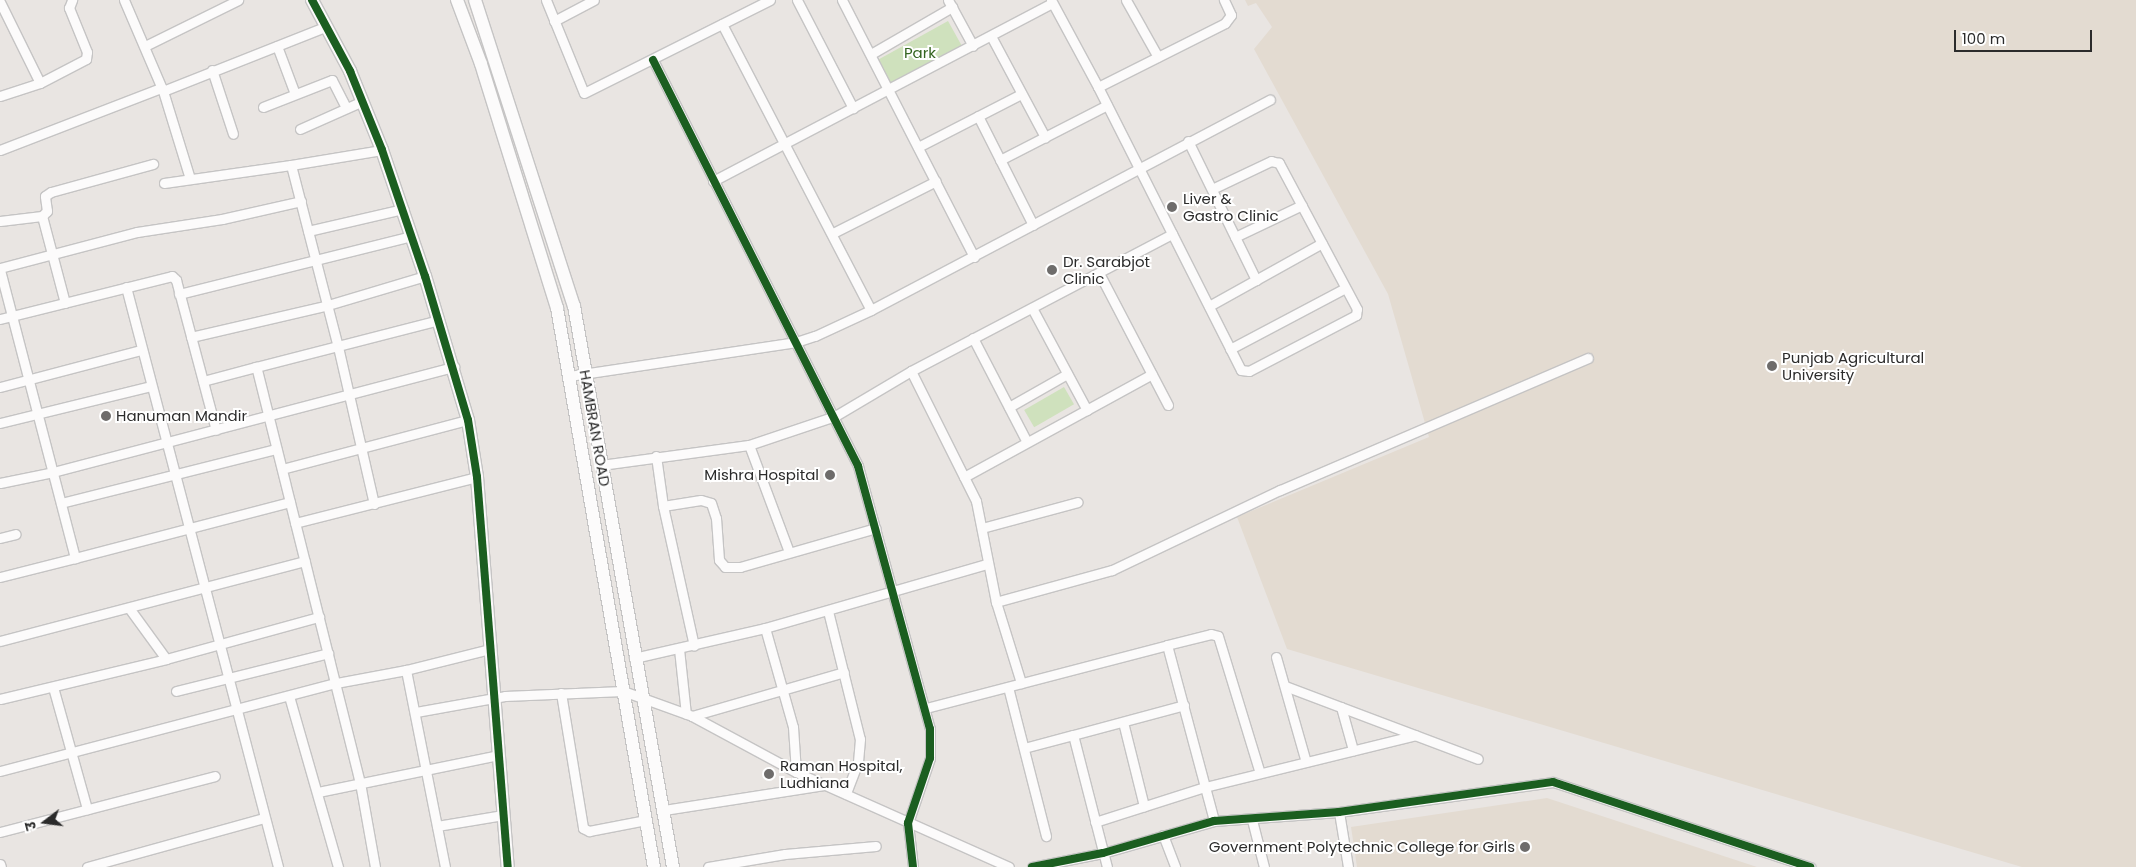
<!DOCTYPE html>
<html>
<head>
<meta charset="utf-8">
<style>
  body { margin:0 }
  #map { position:relative; width:2136px; height:867px; overflow:hidden; background:#e9e5e2; font-family:Poppins,"Noto Sans Devanagari",sans-serif }
  div>[style] { position:absolute }
  [style*='--x'] { left:calc(var(--x)*1px); top:calc(var(--y)*1px); width:calc(var(--w)*1px); rotate:calc(var(--a)*1deg) }
  .education>* { inset:0; background:#e3dbd1 }
  .green>* { inset:0; background:#cfe1bd; transform-origin:0 0 }
  .roads { filter:drop-shadow(1px 0 #c5c4c4) drop-shadow(-1px 0 #c5c4c4) drop-shadow(0 1px #c5c4c4) drop-shadow(0 -1px #c5c4c4) }
  .street>* { height:9px; margin:-4.5px; padding:0 4.5px; transform-origin:4.5px; border-radius:4.5px; background:#fcfbfb }
  .secondary>* { height:12px; margin:-6px; padding:0 6px; transform-origin:6px; border-radius:6px; background:#fcfbfb }
  .cycleway>* { height:8px; margin:-4px; padding:0 4px; transform-origin:4px; border-radius:4px; background:#1b5e20 }
  .dots>* { width:14px; height:14px; translate:-50% -50%; box-sizing:border-box; border:2px solid #fff; border-radius:50% }
  span { translate:-50% -50%; white-space:nowrap; text-align:center; line-height:1.15; -webkit-text-stroke:4px #fff; paint-order:stroke }
  .park-label { font-size:15px; color:#346420 }
  .poi-label { font-size:15px; color:#2b2b2b }
  .left { translate:0 -50%; text-align:left }
  .right { translate:-100% -50%; text-align:right }
  .street-label { font-size:15px; color:#2b2b2b }
  .north { position:absolute; left:20px; top:797px; width:50px; height:50px; -webkit-text-stroke:4px #fff; paint-order:stroke; rotate:255deg; font-size:14px; font-weight:700; line-height:20px; text-align:center; color:#2b2b2b }
  .north::after { content:''; display:block; margin:auto; width:18px; height:22px; background:#2b2b2b; clip-path:polygon(50% 0,100% 100%,50% 72%,0 100%) }
  .scale { position:absolute; left:1954px; top:30px; width:138px; height:22px; box-sizing:border-box; border:2px solid #2b2b2b; border-top:0; padding-left:6px; font-size:15px; line-height:18px; white-space:nowrap; color:#2b2b2b; -webkit-text-stroke:4px #fff; paint-order:stroke }
</style>
</head>
<body>
<div id="map">
  <div class="education">
    <div style="clip-path:polygon(1245px 0,2136px 0,2136px 867px,2022px 867px,1287px 649px,1237px 517px,1429px 437px,1388px 294px,1254px 49px,1272px 27px,1256px 3px,1248px 6px)"></div>
    <div style="clip-path:polygon(1547px 798px,1757px 867px,1357px 867px,1351px 827px)"></div>
  </div>
  <div class="green">
    <div style="left:948px;top:21px;width:31px;height:81px;rotate:61deg"></div>
    <div style="left:1064px;top:387px;width:20px;height:46px;rotate:60deg"></div>
  </div>
  <div class="roads">
    <div class="street">
      <div style="--x:124;--y:0;--w:99;--a:66.8"></div>
      <div style="--x:163;--y:91;--w:92;--a:72.9"></div>
      <div style="--x:546;--y:0;--w:100;--a:67.8"></div>
      <div style="--x:584;--y:93;--w:208;--a:-26.6"></div>
      <div style="--x:797;--y:0;--w:122;--a:62.6"></div>
      <div style="--x:842;--y:0;--w:289;--a:62.8"></div>
      <div style="--x:948;--y:0;--w:52;--a:61.5"></div>
      <div style="--x:1051;--y:0;--w:99;--a:61.6"></div>
      <div style="--x:1098;--y:87;--w:317;--a:63.2"></div>
      <div style="--x:1241;--y:370;--w:8;--a:7"></div>
      <div style="--x:1249;--y:371;--w:121;--a:-27.6"></div>
      <div style="--x:1356;--y:315;--w:6;--a:-81"></div>
      <div style="--x:1357;--y:309;--w:166;--a:-118.1"></div>
      <div style="--x:1279;--y:163;--w:8;--a:-166"></div>
      <div style="--x:1271;--y:161;--w:65;--a:154.6"></div>
      <div style="--x:1126;--y:0;--w:65;--a:60.7"></div>
      <div style="--x:0;--y:2;--w:90;--a:63.7"></div>
      <div style="--x:554;--y:21;--w:45;--a:-27.7"></div>
      <div style="--x:722;--y:24;--w:322;--a:62.5"></div>
      <div style="--x:991;--y:36;--w:115;--a:61.9"></div>
      <div style="--x:145;--y:46;--w:104;--a:-26.3"></div>
      <div style="--x:277;--y:46;--w:51;--a:69.4"></div>
      <div style="--x:871;--y:54;--w:94;--a:-30.1"></div>
      <div style="--x:653;--y:60;--w:455;--a:63.2"></div>
      <div style="--x:858;--y:466;--w:273;--a:74.7"></div>
      <div style="--x:930;--y:729;--w:29;--a:90"></div>
      <div style="--x:930;--y:758;--w:69;--a:108.7"></div>
      <div style="--x:908;--y:823;--w:44;--a:83.5"></div>
      <div style="--x:212;--y:70;--w:67;--a:71.8"></div>
      <div style="--x:1098;--y:87;--w:142;--a:-26.7"></div>
      <div style="--x:1225;--y:23;--w:10;--a:-53"></div>
      <div style="--x:1231;--y:15;--w:17;--a:-115"></div>
      <div style="--x:163;--y:91;--w:176;--a:-21.6"></div>
      <div style="--x:0;--y:96;--w:42;--a:-18"></div>
      <div style="--x:40;--y:83;--w:52;--a:-27.6"></div>
      <div style="--x:86;--y:59;--w:7;--a:-82"></div>
      <div style="--x:87;--y:52;--w:48;--a:-112.2"></div>
      <div style="--x:69;--y:8;--w:9;--a:-69"></div>
      <div style="--x:263;--y:107;--w:74;--a:-21.4"></div>
      <div style="--x:332;--y:80;--w:31;--a:63"></div>
      <div style="--x:978;--y:116;--w:122;--a:63.2"></div>
      <div style="--x:300;--y:129;--w:69;--a:-24"></div>
      <div style="--x:1188;--y:141;--w:155;--a:63.9"></div>
      <div style="--x:918;--y:147;--w:116;--a:-27.2"></div>
      <div style="--x:0;--y:150;--w:173;--a:-21.1"></div>
      <div style="--x:1000;--y:160;--w:120;--a:-27.2"></div>
      <div style="--x:713;--y:181;--w:383;--a:-27.7"></div>
      <div style="--x:164;--y:183;--w:128;--a:-8.1"></div>
      <div style="--x:42;--y:216;--w:7;--a:-45"></div>
      <div style="--x:47;--y:211;--w:15;--a:-98"></div>
      <div style="--x:45;--y:196;--w:7;--a:-34"></div>
      <div style="--x:51;--y:192;--w:106;--a:-15.4"></div>
      <div style="--x:0;--y:221;--w:42;--a:-6.8"></div>
      <div style="--x:42;--y:216;--w:90;--a:75.2"></div>
      <div style="--x:308;--y:231;--w:98;--a:-13"></div>
      <div style="--x:833;--y:233;--w:115;--a:-26.8"></div>
      <div style="--x:1235;--y:237;--w:74;--a:-25.5"></div>
      <div style="--x:0;--y:268;--w:142;--a:-14.7"></div>
      <div style="--x:137;--y:232;--w:86;--a:-8.7"></div>
      <div style="--x:222;--y:219;--w:81;--a:-12.8"></div>
      <div style="--x:0;--y:270;--w:298;--a:75.4"></div>
      <div style="--x:75;--y:558;--w:222;--a:-14.6"></div>
      <div style="--x:1099;--y:273;--w:149;--a:62.4"></div>
      <div style="--x:126;--y:287;--w:600;--a:75.31"></div>
      <div style="--x:179;--y:294;--w:240;--a:-14"></div>
      <div style="--x:1209;--y:306;--w:129;--a:-29.1"></div>
      <div style="--x:1032;--y:308;--w:116;--a:61.7"></div>
      <div style="--x:0;--y:319;--w:177;--a:-14"></div>
      <div style="--x:172;--y:276;--w:6;--a:45"></div>
      <div style="--x:176;--y:280;--w:155;--a:75.1"></div>
      <div style="--x:191;--y:337;--w:141;--a:-13.1"></div>
      <div style="--x:328;--y:305;--w:101;--a:-16.6"></div>
      <div style="--x:973;--y:338;--w:117;--a:62.6"></div>
      <div style="--x:1230;--y:349;--w:130;--a:-27.9"></div>
      <div style="--x:911;--y:371;--w:145;--a:63.4"></div>
      <div style="--x:976;--y:501;--w:103;--a:78.8"></div>
      <div style="--x:996;--y:602;--w:85;--a:72.8"></div>
      <div style="--x:569;--y:376;--w:230;--a:-8.5"></div>
      <div style="--x:796;--y:342;--w:20;--a:-18"></div>
      <div style="--x:815;--y:336;--w:62;--a:-24.9"></div>
      <div style="--x:871;--y:310;--w:451;--a:-27.8"></div>
      <div style="--x:203;--y:381;--w:55;--a:-14.8"></div>
      <div style="--x:0;--y:387;--w:146;--a:-14.7"></div>
      <div style="--x:1009;--y:407;--w:67;--a:-29.6"></div>
      <div style="--x:0;--y:423;--w:155;--a:-13.8"></div>
      <div style="--x:749;--y:445;--w:114;--a:69.5"></div>
      <div style="--x:656;--y:456;--w:50;--a:82"></div>
      <div style="--x:663;--y:506;--w:38;--a:-9"></div>
      <div style="--x:701;--y:500;--w:10;--a:17"></div>
      <div style="--x:711;--y:503;--w:16;--a:72"></div>
      <div style="--x:716;--y:518;--w:42;--a:85.9"></div>
      <div style="--x:719;--y:560;--w:9;--a:49"></div>
      <div style="--x:725;--y:567;--w:15;--a:0"></div>
      <div style="--x:740;--y:567;--w:141;--a:-16"></div>
      <div style="--x:601;--y:465;--w:149;--a:-7.7"></div>
      <div style="--x:749;--y:445;--w:91;--a:-18.6"></div>
      <div style="--x:835;--y:416;--w:88;--a:-30.6"></div>
      <div style="--x:911;--y:371;--w:295;--a:-27.7"></div>
      <div style="--x:282;--y:469;--w:192;--a:-14.8"></div>
      <div style="--x:964;--y:477;--w:214;--a:-28.7"></div>
      <div style="--x:0;--y:483;--w:54;--a:-11.7"></div>
      <div style="--x:53;--y:472;--w:415;--a:-14.7"></div>
      <div style="--x:61;--y:503;--w:222;--a:-14.1"></div>
      <div style="--x:374;--y:504;--w:161;--a:-102.9"></div>
      <div style="--x:338;--y:347;--w:188;--a:-104.5"></div>
      <div style="--x:291;--y:165;--w:92;--a:-9.4"></div>
      <div style="--x:663;--y:506;--w:143;--a:77.5"></div>
      <div style="--x:295;--y:523;--w:188;--a:-14.2"></div>
      <div style="--x:982;--y:528;--w:99;--a:-15.2"></div>
      <div style="--x:0;--y:538;--w:16;--a:-14"></div>
      <div style="--x:0;--y:577;--w:77;--a:-14.2"></div>
      <div style="--x:996;--y:602;--w:120;--a:-15.4"></div>
      <div style="--x:1112;--y:570;--w:186;--a:-25.5"></div>
      <div style="--x:1280;--y:490;--w:335;--a:-23.2"></div>
      <div style="--x:129;--y:608;--w:63;--a:54"></div>
      <div style="--x:828;--y:611;--w:132;--a:76"></div>
      <div style="--x:860;--y:739;--w:23;--a:95"></div>
      <div style="--x:858;--y:762;--w:34;--a:111"></div>
      <div style="--x:765;--y:628;--w:103;--a:74.2"></div>
      <div style="--x:793;--y:727;--w:45;--a:86.2"></div>
      <div style="--x:0;--y:641;--w:315;--a:-14.7"></div>
      <div style="--x:1167;--y:645;--w:45;--a:-14"></div>
      <div style="--x:1211;--y:634;--w:7;--a:16"></div>
      <div style="--x:1218;--y:636;--w:143;--a:73"></div>
      <div style="--x:679;--y:649;--w:65;--a:83.9"></div>
      <div style="--x:1276;--y:657;--w:109;--a:74.1"></div>
      <div style="--x:634;--y:658;--w:134;--a:-12.9"></div>
      <div style="--x:765;--y:628;--w:231;--a:-16.1"></div>
      <div style="--x:1285;--y:686;--w:206;--a:20.7"></div>
      <div style="--x:53;--y:687;--w:127;--a:74.4"></div>
      <div style="--x:1008;--y:687;--w:154;--a:75.7"></div>
      <div style="--x:176;--y:691;--w:157;--a:-14"></div>
      <div style="--x:561;--y:693;--w:137;--a:80.7"></div>
      <div style="--x:583;--y:828;--w:7;--a:27"></div>
      <div style="--x:589;--y:831;--w:58;--a:-10.9"></div>
      <div style="--x:289;--y:696;--w:178;--a:74"></div>
      <div style="--x:0;--y:699;--w:171;--a:-13.5"></div>
      <div style="--x:166;--y:659;--w:159;--a:-15.4"></div>
      <div style="--x:1341;--y:707;--w:45;--a:74.4"></div>
      <div style="--x:926;--y:708;--w:249;--a:-14.6"></div>
      <div style="--x:1167;--y:645;--w:182;--a:75"></div>
      <div style="--x:416;--y:712;--w:90;--a:-10.2"></div>
      <div style="--x:505;--y:696;--w:118;--a:-2.4"></div>
      <div style="--x:623;--y:691;--w:73;--a:19.9"></div>
      <div style="--x:692;--y:716;--w:118;--a:28.3"></div>
      <div style="--x:796;--y:772;--w:233;--a:24"></div>
      <div style="--x:692;--y:716;--w:158;--a:-16.1"></div>
      <div style="--x:1123;--y:722;--w:87;--a:76"></div>
      <div style="--x:1024;--y:748;--w:51;--a:-14.9"></div>
      <div style="--x:0;--y:771;--w:347;--a:-14.7"></div>
      <div style="--x:336;--y:683;--w:71;--a:-10.5"></div>
      <div style="--x:318;--y:792;--w:185;--a:-11.6"></div>
      <div style="--x:664;--y:810;--w:162;--a:-8.9"></div>
      <div style="--x:1339;--y:812;--w:56;--a:80.7"></div>
      <div style="--x:1252;--y:820;--w:49;--a:75.7"></div>
      <div style="--x:1095;--y:822;--w:115;--a:-17.7"></div>
      <div style="--x:1205;--y:787;--w:217;--a:-13.8"></div>
      <div style="--x:437;--y:826;--w:67;--a:-9.5"></div>
      <div style="--x:0;--y:832;--w:222;--a:-14.6"></div>
      <div style="--x:1163;--y:835;--w:34;--a:69"></div>
      <div style="--x:0;--y:864;--w:3;--a:72"></div>
      <div style="--x:87;--y:867;--w:184;--a:-15.5"></div>
      <div style="--x:375;--y:867;--w:85;--a:-100.1"></div>
      <div style="--x:360;--y:783;--w:429;--a:-104"></div>
      <div style="--x:256;--y:367;--w:189;--a:-14.4"></div>
      <div style="--x:445;--y:867;--w:201;--a:-101.2"></div>
      <div style="--x:406;--y:670;--w:87;--a:-14"></div>
      <div style="--x:708;--y:867;--w:78;--a:-9.6"></div>
      <div style="--x:785;--y:854;--w:91;--a:-5"></div>
      <div style="--x:1032;--y:867;--w:72;--a:-11.2"></div>
      <div style="--x:1103;--y:853;--w:116;--a:-16.1"></div>
      <div style="--x:1214;--y:821;--w:125;--a:-4.1"></div>
      <div style="--x:1339;--y:812;--w:216;--a:-8"></div>
      <div style="--x:1553;--y:782;--w:271;--a:18.3"></div>
      <div style="--x:1107;--y:867;--w:136;--a:-104.4"></div>
      <div style="--x:1073;--y:735;--w:115;--a:-15.1"></div>
    </div>
    <div class="secondary">
      <div style="--x:312;--y:0;--w:81;--a:61.8"></div>
      <div style="--x:350;--y:71;--w:85;--a:67.9"></div>
      <div style="--x:382;--y:150;--w:133;--a:71.2"></div>
      <div style="--x:425;--y:276;--w:150;--a:73.4"></div>
      <div style="--x:468;--y:420;--w:58;--a:81"></div>
      <div style="--x:477;--y:477;--w:391;--a:85.5"></div>
      <div style="--x:457;--y:0;--w:68;--a:69.4"></div>
      <div style="--x:481;--y:64;--w:256;--a:72.7"></div>
      <div style="--x:557;--y:308;--w:567;--a:80.16"></div>
      <div style="--x:475;--y:0;--w:322;--a:72.1"></div>
      <div style="--x:574;--y:306;--w:570;--a:79.99"></div>
    </div>
  </div>
  <div class="cycleway">
    <div style="--x:312;--y:0;--w:81;--a:61.8"></div>
    <div style="--x:350;--y:71;--w:85;--a:67.9"></div>
    <div style="--x:382;--y:150;--w:133;--a:71.2"></div>
    <div style="--x:425;--y:276;--w:150;--a:73.4"></div>
    <div style="--x:468;--y:420;--w:58;--a:81"></div>
    <div style="--x:477;--y:477;--w:391;--a:85.5"></div>
    <div style="--x:653;--y:60;--w:455;--a:63.2"></div>
    <div style="--x:858;--y:466;--w:273;--a:74.7"></div>
    <div style="--x:930;--y:729;--w:29;--a:90"></div>
    <div style="--x:930;--y:758;--w:69;--a:108.7"></div>
    <div style="--x:908;--y:823;--w:44;--a:83.5"></div>
    <div style="--x:1032;--y:867;--w:72;--a:-11.2"></div>
    <div style="--x:1103;--y:853;--w:116;--a:-16.1"></div>
    <div style="--x:1214;--y:821;--w:125;--a:-4.1"></div>
    <div style="--x:1339;--y:812;--w:216;--a:-8"></div>
    <div style="--x:1553;--y:782;--w:271;--a:18.3"></div>
  </div>
  <div class="dots">
    <div style="left:1172px;top:207px;background:#6e6c6b"></div>
    <div style="left:1052px;top:270px;background:#6e6c6b"></div>
    <div style="left:1772px;top:366px;background:#6e6c6b"></div>
    <div style="left:106px;top:416px;background:#6e6c6b"></div>
    <div style="left:830px;top:475px;background:#6e6c6b"></div>
    <div style="left:769px;top:774px;background:#6e6c6b"></div>
    <div style="left:1525px;top:847px;background:#6e6c6b"></div>
  </div>
  <div class="park-label">
    <span style="left:920px;top:53px">Park</span>
  </div>
  <div class="poi-label">
    <span class="left" style="left:1183px;top:207px">Liver &amp;<br>Gastro Clinic</span>
    <span class="left" style="left:1063px;top:270px">Dr. Sarabjot<br>Clinic</span>
    <span class="left" style="left:1782px;top:366px">Punjab Agricultural<br>University</span>
    <span class="left" style="left:116px;top:416px">Hanuman Mandir</span>
    <span class="right" style="left:819px;top:475px">Mishra Hospital</span>
    <span class="left" style="left:780px;top:774px">Raman Hospital,<br>Ludhiana</span>
    <span class="right" style="left:1515px;top:847px">Government Polytechnic College for Girls</span>
  </div>
  <div class="street-label">
    <span style="left:595px;top:428px;rotate:80deg">HAMBRAN ROAD</span>
  </div>
  <div class="north">उ</div>
  <div class="scale">100 m</div>
</div>
</body>
</html>
